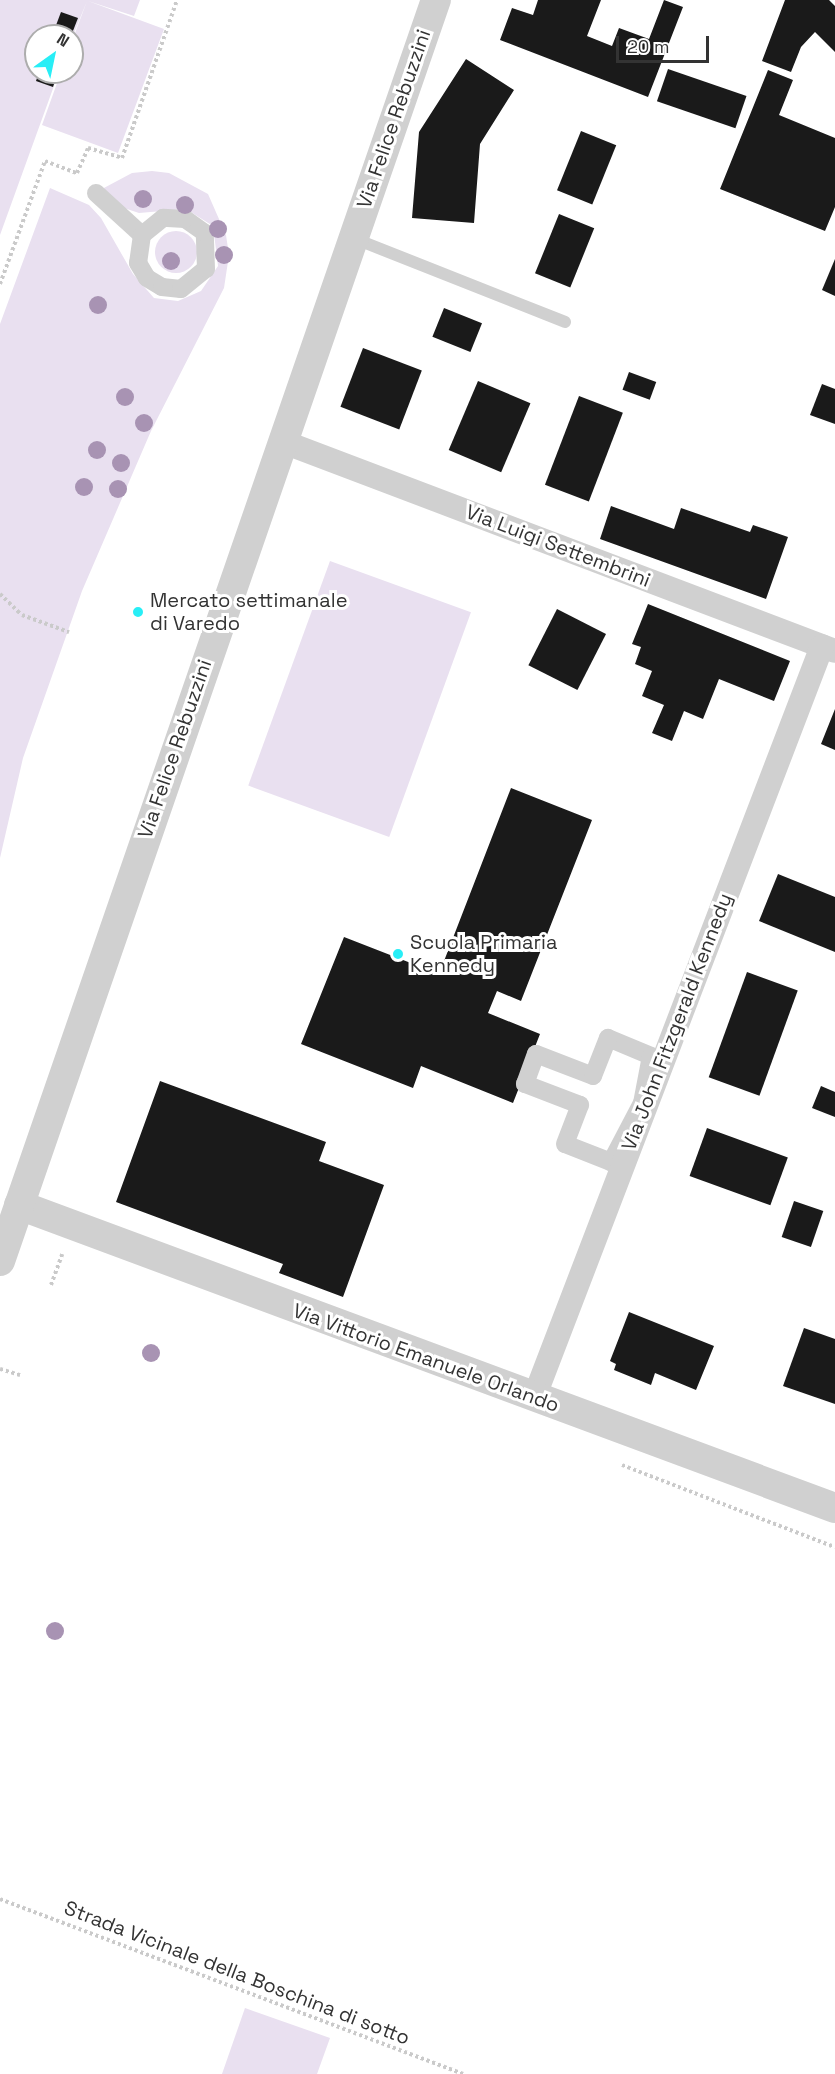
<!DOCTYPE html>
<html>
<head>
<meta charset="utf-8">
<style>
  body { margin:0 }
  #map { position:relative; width:835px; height:2074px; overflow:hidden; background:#fff; font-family:"Space Grotesk",sans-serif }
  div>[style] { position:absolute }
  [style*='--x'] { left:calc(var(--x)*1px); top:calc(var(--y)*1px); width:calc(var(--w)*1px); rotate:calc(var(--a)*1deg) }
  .green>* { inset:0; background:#e9e0f0; transform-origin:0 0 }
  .round { border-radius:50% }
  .building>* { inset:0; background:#1a1a1a; transform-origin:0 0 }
  .path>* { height:4px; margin-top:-2px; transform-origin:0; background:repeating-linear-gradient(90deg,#cacaca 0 3px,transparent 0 6px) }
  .service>* { height:12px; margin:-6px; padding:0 6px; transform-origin:6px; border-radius:6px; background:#d0d0d0 }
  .pedestrian>* { height:18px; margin:-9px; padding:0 9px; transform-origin:9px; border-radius:9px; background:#d0d0d0 }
  .minor>* { height:24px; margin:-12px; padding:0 12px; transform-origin:12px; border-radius:12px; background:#d0d0d0 }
  .tertiary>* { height:30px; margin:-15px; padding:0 15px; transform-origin:15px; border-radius:15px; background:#d0d0d0 }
  .trees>* { width:18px; height:18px; margin:-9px; border-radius:50%; background:#a893b3 }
  .dots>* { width:16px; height:16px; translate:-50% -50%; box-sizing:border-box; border:3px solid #fff; border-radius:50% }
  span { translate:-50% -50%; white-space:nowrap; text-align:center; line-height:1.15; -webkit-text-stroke:6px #fff; paint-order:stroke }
  .street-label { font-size:20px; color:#333 }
  .poi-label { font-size:20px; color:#333 }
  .left { translate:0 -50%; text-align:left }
  .north { position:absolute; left:24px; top:24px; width:60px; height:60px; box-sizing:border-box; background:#fff; border:2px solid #adadad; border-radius:50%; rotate:33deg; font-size:16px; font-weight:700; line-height:24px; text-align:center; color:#333 }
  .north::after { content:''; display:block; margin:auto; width:21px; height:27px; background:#28eef6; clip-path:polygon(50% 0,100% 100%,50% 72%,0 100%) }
  .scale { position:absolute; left:616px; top:36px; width:93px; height:27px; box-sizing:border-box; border:3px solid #333; border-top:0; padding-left:8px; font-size:18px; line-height:21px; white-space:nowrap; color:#333; -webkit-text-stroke:4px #fff; paint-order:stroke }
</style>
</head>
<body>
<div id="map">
  <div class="green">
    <div style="clip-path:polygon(0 0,140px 0,134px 16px,88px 1px,164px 29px,118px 153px,42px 125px,61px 72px,72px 72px,72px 41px,87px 1px,72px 38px,36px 36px,36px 72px,59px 72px,0 235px)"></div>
    <div style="clip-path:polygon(152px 171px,169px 173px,208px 194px,226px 235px,229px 255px,224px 288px,151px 431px,82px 591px,23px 758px,0 858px,0 324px,50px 188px,89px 205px,101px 218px,133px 274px,154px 298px,178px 301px,201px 291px,218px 266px,213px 226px,186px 209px,139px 213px,121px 207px,102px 189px,132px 173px)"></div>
    <div class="round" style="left:155px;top:231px;width:42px;height:42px"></div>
    <div style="left:330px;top:561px;width:150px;height:239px;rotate:20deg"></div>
    <div style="clip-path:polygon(245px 2008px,330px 2038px,317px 2074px,222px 2074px)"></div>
  </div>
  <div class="building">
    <div style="clip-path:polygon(538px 0,601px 0,587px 36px,612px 46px,619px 28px,649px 39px,664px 0,683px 7px,648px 97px,500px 40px,512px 8px,533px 15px)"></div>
    <div style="clip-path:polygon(785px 0,829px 0,835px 6px,835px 52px,815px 32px,801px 47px,791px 72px,762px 61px)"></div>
    <div style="clip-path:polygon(61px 12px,78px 18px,71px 36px,52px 36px)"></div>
    <div style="clip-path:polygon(466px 59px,514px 90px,480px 144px,474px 223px,412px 218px,419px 132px)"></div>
    <div style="left:668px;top:69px;width:83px;height:34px;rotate:19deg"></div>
    <div style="clip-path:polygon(768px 70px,793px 80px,779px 115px,835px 138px,835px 207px,825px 231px,720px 189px)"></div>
    <div style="clip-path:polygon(39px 72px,58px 72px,53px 87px,36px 81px)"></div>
    <div style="left:581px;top:131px;width:38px;height:64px;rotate:22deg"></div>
    <div style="left:559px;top:214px;width:38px;height:64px;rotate:22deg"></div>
    <div style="clip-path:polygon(835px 259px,835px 296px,822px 290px)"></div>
    <div style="left:444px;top:308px;width:41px;height:31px;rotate:22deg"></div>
    <div style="left:363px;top:348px;width:63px;height:63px;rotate:21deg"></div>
    <div style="left:629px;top:372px;width:29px;height:19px;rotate:20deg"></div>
    <div style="left:478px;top:381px;width:57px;height:75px;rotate:23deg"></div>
    <div style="clip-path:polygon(822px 384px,835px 389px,835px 424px,810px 415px)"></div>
    <div style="left:579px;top:396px;width:47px;height:95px;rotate:21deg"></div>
    <div style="clip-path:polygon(611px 506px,674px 529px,681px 508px,750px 532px,753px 525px,788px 537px,766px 599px,600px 539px)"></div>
    <div style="clip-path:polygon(648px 604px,790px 661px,774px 701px,719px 679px,703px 719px,684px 711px,672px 741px,652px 733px,664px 705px,642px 696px,652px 671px,635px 664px,641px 647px,632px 644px)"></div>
    <div style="left:557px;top:609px;width:55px;height:63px;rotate:27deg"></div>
    <div style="clip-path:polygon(835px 709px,835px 750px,821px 744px)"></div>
    <div style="clip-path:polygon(511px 788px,592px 820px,521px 1001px,497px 991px,488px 1013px,540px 1034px,513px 1103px,421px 1066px,413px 1088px,301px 1044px,344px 937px,439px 974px)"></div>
    <div style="clip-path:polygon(778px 874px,835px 897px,835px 952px,759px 921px)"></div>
    <div style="left:747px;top:972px;width:54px;height:112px;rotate:20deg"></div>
    <div style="clip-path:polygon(160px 1081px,326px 1142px,319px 1161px,384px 1185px,343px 1297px,279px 1273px,283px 1264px,116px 1202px)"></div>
    <div style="clip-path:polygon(821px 1086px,835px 1092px,835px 1117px,812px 1108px)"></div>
    <div style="left:707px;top:1128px;width:86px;height:51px;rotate:20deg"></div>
    <div style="left:794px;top:1201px;width:31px;height:38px;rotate:19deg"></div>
    <div style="clip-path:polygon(629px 1312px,714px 1346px,696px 1390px,655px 1373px,651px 1385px,614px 1370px,616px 1364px,610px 1361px)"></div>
    <div style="clip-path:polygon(804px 1328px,835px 1339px,835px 1404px,783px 1386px)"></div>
  </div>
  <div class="path">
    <div style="--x:0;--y:284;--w:131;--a:-69.9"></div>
    <div style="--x:45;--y:161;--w:34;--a:21"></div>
    <div style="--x:77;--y:173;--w:27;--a:-66"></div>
    <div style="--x:88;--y:148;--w:35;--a:16"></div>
    <div style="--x:122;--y:158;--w:167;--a:-70.8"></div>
    <div style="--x:0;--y:594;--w:30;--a:44"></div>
    <div style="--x:22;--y:615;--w:50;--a:19.9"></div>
    <div style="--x:51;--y:1285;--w:33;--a:-70"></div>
    <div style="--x:0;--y:1369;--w:21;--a:17"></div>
    <div style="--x:622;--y:1465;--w:228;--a:21.1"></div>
    <div style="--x:0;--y:1899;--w:495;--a:20.7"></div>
  </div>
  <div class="service">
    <div style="--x:353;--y:238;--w:228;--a:21.6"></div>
  </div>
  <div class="pedestrian">
    <div style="--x:96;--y:193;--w:62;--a:42.4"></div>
    <div style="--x:142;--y:235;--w:28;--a:98"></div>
    <div style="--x:138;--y:263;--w:17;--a:59"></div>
    <div style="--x:147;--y:278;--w:17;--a:31"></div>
    <div style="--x:162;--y:287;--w:19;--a:6"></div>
    <div style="--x:181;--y:289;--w:32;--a:-39"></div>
    <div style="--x:206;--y:269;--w:36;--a:-92"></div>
    <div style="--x:205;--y:233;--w:24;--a:-145"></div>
    <div style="--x:185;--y:219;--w:22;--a:-177"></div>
    <div style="--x:163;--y:218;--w:27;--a:141"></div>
    <div style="--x:608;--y:1038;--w:47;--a:22.7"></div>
    <div style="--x:651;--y:1056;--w:48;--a:100.8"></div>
    <div style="--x:642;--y:1103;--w:67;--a:117.7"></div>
    <div style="--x:611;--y:1162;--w:49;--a:-158.6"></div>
    <div style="--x:565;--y:1144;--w:42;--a:-69"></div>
    <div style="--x:580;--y:1105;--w:59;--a:-159.1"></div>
    <div style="--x:525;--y:1084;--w:32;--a:-70"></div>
    <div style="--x:536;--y:1054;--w:61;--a:21.1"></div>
    <div style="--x:593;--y:1076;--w:41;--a:-68.5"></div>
  </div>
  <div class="minor">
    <div style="--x:281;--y:441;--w:592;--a:20.76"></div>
    <div style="--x:534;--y:1398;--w:805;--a:-69.04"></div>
  </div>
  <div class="tertiary">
    <div style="--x:19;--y:1205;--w:870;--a:20.37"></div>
    <div style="--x:0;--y:1261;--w:1334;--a:-70.93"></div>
  </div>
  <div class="trees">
    <div style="left:143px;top:199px"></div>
    <div style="left:185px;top:205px"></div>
    <div style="left:218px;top:229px"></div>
    <div style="left:224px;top:255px"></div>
    <div style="left:171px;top:261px"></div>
    <div style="left:98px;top:305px"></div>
    <div style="left:125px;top:397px"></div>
    <div style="left:144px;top:423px"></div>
    <div style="left:97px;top:450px"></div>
    <div style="left:121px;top:463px"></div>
    <div style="left:84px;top:487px"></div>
    <div style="left:118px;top:489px"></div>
    <div style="left:151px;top:1353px"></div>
    <div style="left:55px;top:1631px"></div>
  </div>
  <div class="dots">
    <div style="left:138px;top:612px;background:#28eef6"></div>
    <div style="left:398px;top:954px;background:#28eef6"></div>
  </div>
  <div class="street-label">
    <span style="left:394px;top:119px;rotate:-71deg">Via Felice Rebuzzini</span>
    <span style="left:558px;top:546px;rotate:21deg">Via Luigi Settembrini</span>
    <span style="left:175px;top:749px;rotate:-71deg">Via Felice Rebuzzini</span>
    <span style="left:677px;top:1022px;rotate:-69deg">Via John Fitzgerald Kennedy</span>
    <span style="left:426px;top:1358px;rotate:20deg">Via Vittorio Emanuele Orlando</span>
    <span style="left:237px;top:1973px;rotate:21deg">Strada Vicinale della Boschina di sotto</span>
  </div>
  <div class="poi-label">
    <span class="left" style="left:150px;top:612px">Mercato settimanale<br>di Varedo</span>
    <span class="left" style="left:410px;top:954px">Scuola Primaria<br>Kennedy</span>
  </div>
  <div class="north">N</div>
  <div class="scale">20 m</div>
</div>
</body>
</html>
